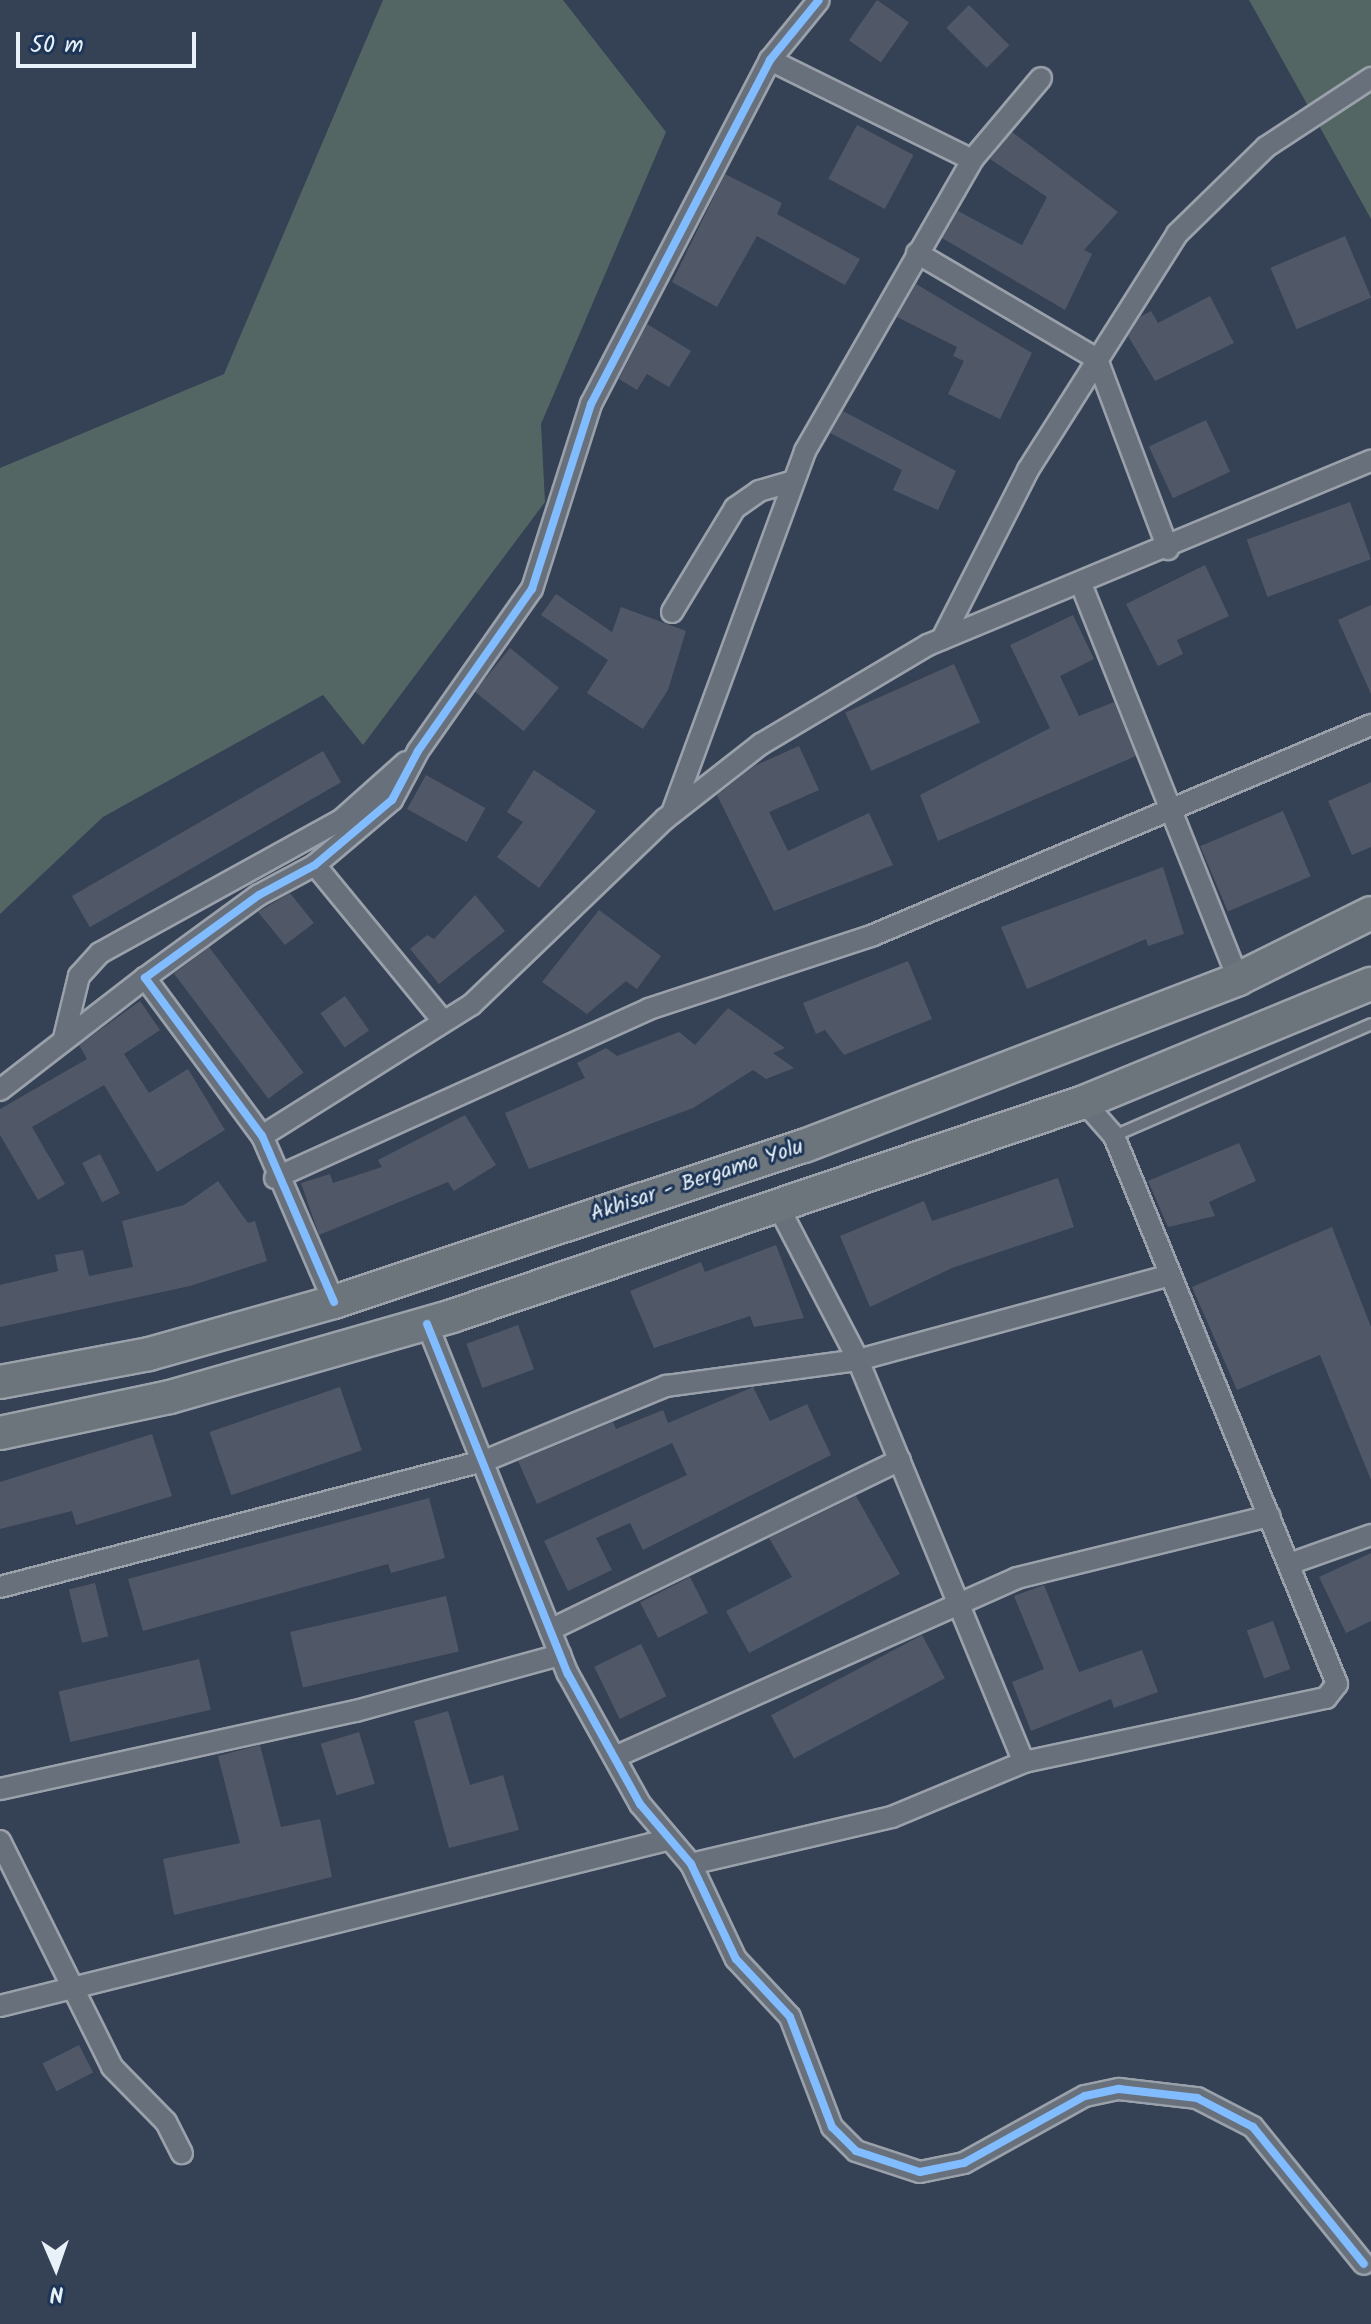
<!DOCTYPE html>
<html>
<head>
<meta charset="utf-8">
<style>
  body { margin:0 }
  #map { position:relative; width:1371px; height:2324px; overflow:hidden; background:#354154; font-family:Kalam,sans-serif }
  div>[style] { position:absolute }
  [style*='--x'] { left:calc(var(--x)*1px); top:calc(var(--y)*1px); width:calc(var(--w)*1px); rotate:calc(var(--a)*1deg) }
  .green>* { inset:0; background:#536664 }
  .building>* { inset:0; background:#505868; transform-origin:0 0 }
  .roads { filter:drop-shadow(2px 0 #9aa1ab) drop-shadow(-2px 0 #9aa1ab) drop-shadow(0 2px #9aa1ab) drop-shadow(0 -2px #9aa1ab) }
  .service>* { height:10px; margin:-5px; padding:0 5px; transform-origin:5px; border-radius:5px; background:#68707b }
  .minor>* { height:20px; margin:-10px; padding:0 10px; transform-origin:10px; border-radius:10px; background:#68707b }
  .primary>* { height:32px; margin:-16px; padding:0 16px; transform-origin:16px; border-radius:16px; background:#6c747c }
  .cycleway>* { height:8px; margin:-4px; padding:0 4px; transform-origin:4px; border-radius:4px; background:#80bcff }
  span { translate:-50% -50%; white-space:nowrap; text-align:center; line-height:1.15; -webkit-text-stroke:6px #1d3557; paint-order:stroke }
  .street-label { font-size:22px; color:#e8f1f8 }
  .north { position:absolute; left:16px; top:2228px; width:80px; height:80px; -webkit-text-stroke:6px #1d3557; paint-order:stroke; rotate:178deg; font-size:22px; font-weight:700; line-height:32px; text-align:center; color:#e8f1f8 }
  .north::after { content:''; display:block; margin:auto; width:28px; height:36px; background:#e8f1f8; clip-path:polygon(50% 0,100% 100%,50% 72%,0 100%) }
  .scale { position:absolute; left:16px; top:32px; width:180px; height:36px; box-sizing:border-box; border:4px solid #e8f1f8; border-top:0; padding-left:10px; font-size:24px; line-height:28px; white-space:nowrap; color:#e8f1f8; -webkit-text-stroke:6px #1d3557; paint-order:stroke }
</style>
</head>
<body>
<div id="map">
  <div class="green">
    <div style="clip-path:polygon(383px 0,563px 0,666px 132px,541px 424px,545px 502px,363px 745px,323px 695px,103px 817px,0 914px,0 468px,224px 374px)"></div>
    <div style="clip-path:polygon(1249px 0,1371px 0,1371px 219px)"></div>
  </div>
  <div class="building">
    <div style="left:877px;top:0;width:39px;height:49px;rotate:35deg"></div>
    <div style="left:969px;top:5px;width:57px;height:32px;rotate:45deg"></div>
    <div style="left:857px;top:125px;width:64px;height:61px;rotate:28deg"></div>
    <div style="clip-path:polygon(1012px 132px,1118px 212px,1084px 250px,1092px 254px,1065px 310px,942px 238px,958px 211px,1022px 245px,1047px 197px,990px 159px)"></div>
    <div style="clip-path:polygon(725px 174px,782px 203px,777px 214px,860px 259px,845px 285px,757px 236px,717px 307px,672px 282px)"></div>
    <div style="left:1345px;top:236px;width:67px;height:81px;rotate:67deg"></div>
    <div style="clip-path:polygon(916px 284px,1032px 353px,1000px 419px,948px 394px,964px 361px,953px 356px,957px 347px,897px 317px)"></div>
    <div style="clip-path:polygon(1210px 296px,1234px 343px,1155px 381px,1128px 336px,1140px 317px,1151px 311px,1158px 323px)"></div>
    <div style="clip-path:polygon(647px 324px,691px 351px,669px 387px,647px 374px,637px 390px,619px 379px)"></div>
    <div style="clip-path:polygon(843px 411px,956px 471px,938px 510px,893px 490px,902px 470px,830px 433px)"></div>
    <div style="left:1206px;top:420px;width:57px;height:63px;rotate:65deg"></div>
    <div style="left:1350px;top:502px;width:61px;height:110px;rotate:70deg"></div>
    <div style="clip-path:polygon(1205px 565px,1229px 616px,1177px 640px,1183px 654px,1158px 666px,1126px 604px)"></div>
    <div style="clip-path:polygon(556px 594px,612px 632px,621px 607px,686px 631px,668px 690px,643px 729px,587px 693px,608px 660px,541px 615px)"></div>
    <div style="clip-path:polygon(1371px 605px,1371px 694px,1338px 620px)"></div>
    <div style="clip-path:polygon(1073px 615px,1094px 659px,1060px 676px,1079px 716px,1114px 702px,1136px 756px,938px 841px,920px 795px,1050px 728px,1010px 645px)"></div>
    <div style="left:510px;top:648px;width:63px;height:56px;rotate:39deg"></div>
    <div style="left:954px;top:664px;width:64px;height:119px;rotate:66deg"></div>
    <div style="clip-path:polygon(799px 746px,819px 790px,769px 812px,788px 851px,869px 813px,893px 865px,774px 911px,717px 795px,754px 766px)"></div>
    <div style="left:323px;top:751px;width:36px;height:290px;rotate:60deg"></div>
    <div style="clip-path:polygon(534px 770px,596px 811px,539px 888px,497px 857px,523px 822px,507px 812px)"></div>
    <div style="left:426px;top:775px;width:68px;height:39px;rotate:29deg"></div>
    <div style="clip-path:polygon(1371px 782px,1371px 847px,1352px 855px,1328px 801px)"></div>
    <div style="left:1283px;top:811px;width:71px;height:90px;rotate:67deg"></div>
    <div style="clip-path:polygon(1163px 867px,1184px 934px,1148px 946px,1146px 939px,1027px 989px,1001px 927px)"></div>
    <div style="clip-path:polygon(290px 893px,314px 923px,285px 945px,258px 912px)"></div>
    <div style="clip-path:polygon(475px 895px,505px 931px,439px 984px,410px 949px,427px 935px,434px 939px)"></div>
    <div style="clip-path:polygon(599px 910px,661px 956px,637px 989px,626px 981px,587px 1014px,542px 982px)"></div>
    <div style="left:209px;top:947px;width:157px;height:44px;rotate:53deg"></div>
    <div style="clip-path:polygon(908px 961px,932px 1019px,844px 1055px,825px 1030px,816px 1034px,803px 1003px)"></div>
    <div style="left:345px;top:996px;width:42px;height:30px;rotate:55deg"></div>
    <div style="clip-path:polygon(140px 1001px,160px 1030px,124px 1054px,149px 1093px,188px 1069px,225px 1130px,157px 1172px,104px 1085px,32px 1127px,65px 1184px,38px 1200px,0 1135px,0 1109px,87px 1059px,79px 1045px)"></div>
    <div style="clip-path:polygon(728px 1008px,785px 1048px,773px 1053px,794px 1068px,766px 1079px,753px 1070px,693px 1108px,529px 1169px,505px 1113px,585px 1078px,577px 1063px,606px 1048px,617px 1056px,679px 1032px,695px 1045px)"></div>
    <div style="clip-path:polygon(465px 1115px,496px 1165px,454px 1191px,448px 1182px,319px 1235px,301px 1183px,330px 1174px,333px 1183px,382px 1167px,378px 1160px)"></div>
    <div style="clip-path:polygon(1239px 1143px,1256px 1181px,1209px 1202px,1215px 1216px,1168px 1227px,1148px 1181px)"></div>
    <div style="left:100px;top:1154px;width:44px;height:20px;rotate:63deg"></div>
    <div style="clip-path:polygon(1058px 1178px,1074px 1227px,952px 1268px,870px 1307px,840px 1236px,924px 1201px,932px 1221px)"></div>
    <div style="clip-path:polygon(218px 1181px,248px 1223px,255px 1221px,267px 1261px,190px 1286px,0 1327px,0 1285px,58px 1271px,55px 1255px,83px 1250px,89px 1276px,133px 1267px,122px 1221px,184px 1205px)"></div>
    <div style="clip-path:polygon(1332px 1227px,1371px 1327px,1371px 1480px,1320px 1355px,1237px 1390px,1192px 1287px)"></div>
    <div style="clip-path:polygon(776px 1245px,804px 1318px,754px 1327px,750px 1316px,654px 1348px,630px 1291px,701px 1262px,705px 1272px)"></div>
    <div style="left:518px;top:1325px;width:47px;height:55px;rotate:70deg"></div>
    <div style="left:340px;top:1387px;width:67px;height:138px;rotate:71deg"></div>
    <div style="clip-path:polygon(753px 1387px,770px 1421px,807px 1404px,831px 1455px,643px 1550px,630px 1523px,596px 1538px,612px 1570px,568px 1591px,544px 1541px,687px 1475px,672px 1443px,537px 1504px,518px 1461px,613px 1422px,616px 1429px,663px 1410px,668px 1423px)"></div>
    <div style="clip-path:polygon(152px 1434px,172px 1496px,76px 1525px,72px 1511px,0 1529px,0 1482px)"></div>
    <div style="clip-path:polygon(856px 1496px,900px 1574px,749px 1653px,726px 1611px,792px 1577px,769px 1538px)"></div>
    <div style="clip-path:polygon(429px 1498px,445px 1558px,391px 1573px,388px 1564px,143px 1631px,128px 1579px)"></div>
    <div style="clip-path:polygon(1371px 1553px,1371px 1621px,1346px 1633px,1319px 1577px)"></div>
    <div style="left:690px;top:1577px;width:40px;height:56px;rotate:63deg"></div>
    <div style="left:95px;top:1583px;width:55px;height:27px;rotate:76deg"></div>
    <div style="clip-path:polygon(1044px 1585px,1079px 1672px,1142px 1650px,1158px 1692px,1114px 1708px,1111px 1699px,1031px 1731px,1012px 1682px,1044px 1669px,1014px 1596px)"></div>
    <div style="left:446px;top:1596px;width:57px;height:160px;rotate:77deg"></div>
    <div style="left:1273px;top:1621px;width:51px;height:28px;rotate:70deg"></div>
    <div style="left:922px;top:1635px;width:49px;height:171px;rotate:62deg"></div>
    <div style="left:641px;top:1644px;width:58px;height:52px;rotate:64deg"></div>
    <div style="left:199px;top:1659px;width:52px;height:144px;rotate:77deg"></div>
    <div style="clip-path:polygon(448px 1711px,470px 1785px,503px 1775px,519px 1830px,449px 1848px,414px 1721px)"></div>
    <div style="left:359px;top:1732px;width:54px;height:40px;rotate:73deg"></div>
    <div style="clip-path:polygon(260px 1745px,281px 1827px,320px 1819px,332px 1877px,174px 1915px,163px 1859px,240px 1843px,218px 1756px)"></div>
    <div style="left:79px;top:2045px;width:31px;height:41px;rotate:63deg"></div>
  </div>
  <div class="roads">
    <div class="service">
      <div style="--x:1114;--y:1136;--w:280;--a:-23.5"></div>
    </div>
    <div class="minor">
      <div style="--x:770;--y:60;--w:225;--a:26.3"></div>
      <div style="--x:917;--y:253;--w:209;--a:30.5"></div>
      <div style="--x:1097;--y:359;--w:203;--a:69.5"></div>
      <div style="--x:1081;--y:584;--w:425;--a:68.3"></div>
      <div style="--x:672;--y:612;--w:122;--a:-58.8"></div>
      <div style="--x:735;--y:508;--w:29;--a:-35"></div>
      <div style="--x:759;--y:491;--w:35;--a:-16"></div>
      <div style="--x:942;--y:639;--w:190;--a:-63"></div>
      <div style="--x:1028;--y:470;--w:279;--a:-57.7"></div>
      <div style="--x:1177;--y:234;--w:124;--a:-44.3"></div>
      <div style="--x:1266;--y:147;--w:126;--a:-33.3"></div>
      <div style="--x:672;--y:813;--w:386;--a:-69.8"></div>
      <div style="--x:805;--y:451;--w:336;--a:-60.1"></div>
      <div style="--x:972;--y:160;--w:107;--a:-49.9"></div>
      <div style="--x:315;--y:865;--w:202;--a:50.6"></div>
      <div style="--x:64;--y:1038;--w:64;--a:-76.4"></div>
      <div style="--x:79;--y:976;--w:31;--a:-48"></div>
      <div style="--x:100;--y:953;--w:275;--a:-28.9"></div>
      <div style="--x:341;--y:820;--w:87;--a:-41.7"></div>
      <div style="--x:0;--y:1090;--w:183;--a:-37.7"></div>
      <div style="--x:262;--y:1136;--w:247;--a:-32.1"></div>
      <div style="--x:471;--y:1005;--w:269;--a:-43.8"></div>
      <div style="--x:665;--y:819;--w:122;--a:-38"></div>
      <div style="--x:761;--y:744;--w:194;--a:-30.7"></div>
      <div style="--x:928;--y:645;--w:480;--a:-22.6"></div>
      <div style="--x:275;--y:1178;--w:410;--a:-24.3"></div>
      <div style="--x:649;--y:1009;--w:234;--a:-18.2"></div>
      <div style="--x:871;--y:936;--w:543;--a:-22.88"></div>
      <div style="--x:778;--y:1206;--w:174;--a:62.5"></div>
      <div style="--x:858;--y:1360;--w:435;--a:67.6"></div>
      <div style="--x:334;--y:1302;--w:181;--a:-113.4"></div>
      <div style="--x:262;--y:1136;--w:197;--a:-126.5"></div>
      <div style="--x:145;--y:978;--w:141;--a:-36.1"></div>
      <div style="--x:259;--y:895;--w:64;--a:-28.2"></div>
      <div style="--x:315;--y:865;--w:101;--a:-40.2"></div>
      <div style="--x:392;--y:800;--w:55;--a:-62"></div>
      <div style="--x:418;--y:751;--w:198;--a:-54.9"></div>
      <div style="--x:532;--y:589;--w:194;--a:-72.3"></div>
      <div style="--x:591;--y:404;--w:388;--a:-62.5"></div>
      <div style="--x:770;--y:60;--w:77;--a:-50.8"></div>
      <div style="--x:427;--y:1324;--w:377;--a:68.1"></div>
      <div style="--x:568;--y:1674;--w:149;--a:61"></div>
      <div style="--x:640;--y:1804;--w:79;--a:49.6"></div>
      <div style="--x:691;--y:1864;--w:105;--a:64.7"></div>
      <div style="--x:736;--y:1959;--w:79;--a:47"></div>
      <div style="--x:790;--y:2017;--w:118;--a:69.1"></div>
      <div style="--x:832;--y:2127;--w:34;--a:45"></div>
      <div style="--x:856;--y:2151;--w:67;--a:18.2"></div>
      <div style="--x:920;--y:2172;--w:45;--a:-11.6"></div>
      <div style="--x:964;--y:2163;--w:138;--a:-29"></div>
      <div style="--x:1085;--y:2096;--w:35;--a:-12"></div>
      <div style="--x:1119;--y:2089;--w:79;--a:6.6"></div>
      <div style="--x:1197;--y:2098;--w:63;--a:27.4"></div>
      <div style="--x:1253;--y:2127;--w:176;--a:51"></div>
      <div style="--x:1289;--y:1564;--w:87;--a:-19.5"></div>
      <div style="--x:0;--y:1587;--w:503;--a:-14.62"></div>
      <div style="--x:487;--y:1460;--w:194;--a:-22.5"></div>
      <div style="--x:666;--y:1386;--w:194;--a:-7.7"></div>
      <div style="--x:858;--y:1360;--w:323;--a:-15.2"></div>
      <div style="--x:550;--y:1630;--w:389;--a:-25.9"></div>
      <div style="--x:615;--y:1757;--w:440;--a:-24"></div>
      <div style="--x:1017;--y:1578;--w:260;--a:-13.8"></div>
      <div style="--x:0;--y:1789;--w:364;--a:-12.4"></div>
      <div style="--x:356;--y:1711;--w:212;--a:-15.4"></div>
      <div style="--x:0;--y:1841;--w:252;--a:63.6"></div>
      <div style="--x:112;--y:2067;--w:77;--a:45.5"></div>
      <div style="--x:166;--y:2122;--w:35;--a:63"></div>
      <div style="--x:691;--y:1864;--w:206;--a:-13.2"></div>
      <div style="--x:892;--y:1817;--w:143;--a:-22.6"></div>
      <div style="--x:1024;--y:1762;--w:309;--a:-12"></div>
      <div style="--x:1326;--y:1698;--w:18;--a:-52"></div>
      <div style="--x:1337;--y:1684;--w:592;--a:-112.14"></div>
      <div style="--x:1114;--y:1136;--w:45;--a:-131.4"></div>
      <div style="--x:0;--y:2006;--w:687;--a:-13.98"></div>
    </div>
    <div class="primary">
      <div style="--x:0;--y:1382;--w:152;--a:-10.6"></div>
      <div style="--x:149;--y:1354;--w:192;--a:-15.7"></div>
      <div style="--x:334;--y:1302;--w:495;--a:-18.4"></div>
      <div style="--x:804;--y:1146;--w:465;--a:-21"></div>
      <div style="--x:1238;--y:979;--w:148;--a:-26.4"></div>
      <div style="--x:0;--y:1433;--w:174;--a:-12"></div>
      <div style="--x:170;--y:1397;--w:293;--a:-16"></div>
      <div style="--x:452;--y:1316;--w:667;--a:-18.71"></div>
      <div style="--x:1084;--y:1102;--w:310;--a:-22.4"></div>
    </div>
  </div>
  <div class="cycleway">
    <div style="--x:334;--y:1302;--w:181;--a:-113.4"></div>
    <div style="--x:262;--y:1136;--w:197;--a:-126.5"></div>
    <div style="--x:145;--y:978;--w:141;--a:-36.1"></div>
    <div style="--x:259;--y:895;--w:64;--a:-28.2"></div>
    <div style="--x:315;--y:865;--w:101;--a:-40.2"></div>
    <div style="--x:392;--y:800;--w:55;--a:-62"></div>
    <div style="--x:418;--y:751;--w:198;--a:-54.9"></div>
    <div style="--x:532;--y:589;--w:194;--a:-72.3"></div>
    <div style="--x:591;--y:404;--w:388;--a:-62.5"></div>
    <div style="--x:770;--y:60;--w:77;--a:-50.8"></div>
    <div style="--x:427;--y:1324;--w:377;--a:68.1"></div>
    <div style="--x:568;--y:1674;--w:149;--a:61"></div>
    <div style="--x:640;--y:1804;--w:79;--a:49.6"></div>
    <div style="--x:691;--y:1864;--w:105;--a:64.7"></div>
    <div style="--x:736;--y:1959;--w:79;--a:47"></div>
    <div style="--x:790;--y:2017;--w:118;--a:69.1"></div>
    <div style="--x:832;--y:2127;--w:34;--a:45"></div>
    <div style="--x:856;--y:2151;--w:67;--a:18.2"></div>
    <div style="--x:920;--y:2172;--w:45;--a:-11.6"></div>
    <div style="--x:964;--y:2163;--w:138;--a:-29"></div>
    <div style="--x:1085;--y:2096;--w:35;--a:-12"></div>
    <div style="--x:1119;--y:2089;--w:79;--a:6.6"></div>
    <div style="--x:1197;--y:2098;--w:63;--a:27.4"></div>
    <div style="--x:1253;--y:2127;--w:176;--a:51"></div>
  </div>
  <div class="street-label">
    <span style="left:697px;top:1181px;rotate:-18deg">Akhisar - Bergama Yolu</span>
  </div>
  <div class="north">N</div>
  <div class="scale">50 m</div>
</div>
</body>
</html>
